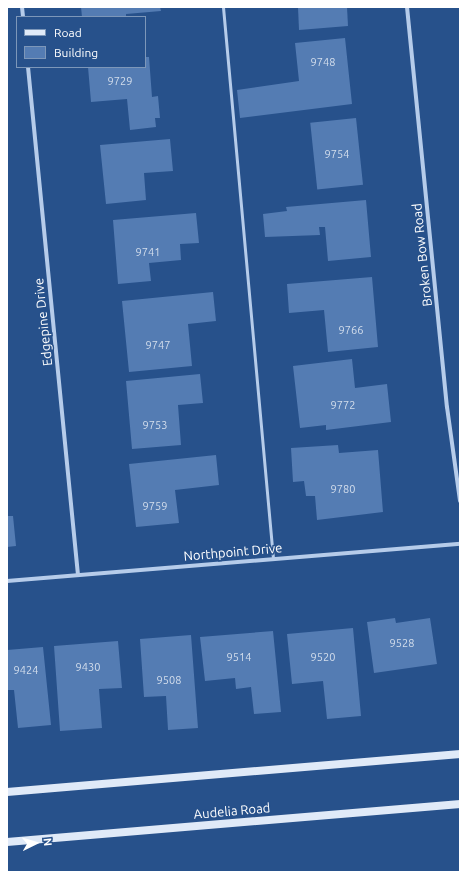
<!DOCTYPE html>
<html>
<head>
<meta charset="utf-8">
<style>
  body { margin:0 }
  #map { position:relative; width:467px; height:879px; overflow:hidden; background:#27518b; font-family:Ubuntu,sans-serif }
  div>[style] { position:absolute }
  [style*='--x'] { left:calc(var(--x)*1px); top:calc(var(--y)*1px); width:calc(var(--w)*1px); rotate:calc(var(--a)*1deg) }
  .building>* { inset:0; background:#547cb3; transform-origin:0 0 }
  .service>* { height:3px; margin:-1.5px; padding:0 1.5px; transform-origin:1.5px; border-radius:1.5px; background:#b6ccea }
  .minor>* { height:4px; margin:-2px; padding:0 2px; transform-origin:2px; border-radius:2px; background:#b6ccea }
  .secondary>* { height:8px; margin:-4px; padding:0 4px; transform-origin:4px; border-radius:4px; background:#e0eaf8 }
  span { translate:-50% -50%; white-space:nowrap; text-align:center; line-height:1.15; -webkit-text-stroke:3px #27518b; paint-order:stroke }
  .number-label { font-size:11px; color:#d4deec }
  .number-label span { -webkit-text-stroke-width:0 }
  .street-label { font-size:13px; color:#fff }
  .frame { position:absolute; inset:0; border:8px solid #fff; pointer-events:none }
  .legend { position:absolute; left:16px; top:16px; width:130px; height:52px; box-sizing:border-box; background:#27518b; border:1px solid #7d97b9; margin:0; padding:5px 7px; list-style:none; font-size:12px; color:#fff }
  .legend li { display:flex; align-items:center; gap:8px; height:20px }
  .legend b { width:20px; border:1px solid #7d97b9 }
  .north { position:absolute; left:16px; top:823px; width:40px; height:40px; -webkit-text-stroke:3px #27518b; paint-order:stroke; rotate:85deg; font-size:11px; font-weight:700; line-height:16px; text-align:center; color:#fff }
  .north::after { content:''; display:block; margin:auto; width:14px; height:18px; background:#fff; clip-path:polygon(50% 0,100% 100%,50% 72%,0 100%) }
</style>
</head>
<body>
<div id="map">
  <div class="building">
    <div style="clip-path:polygon(81px 7px,160px 7px,161px 11px,126px 14px,126px 17px,82px 17px)"></div>
    <div style="clip-path:polygon(298px 7px,347px 7px,348px 26px,299px 30px)"></div>
    <div style="clip-path:polygon(345px 38px,352px 104px,240px 118px,237px 90px,299px 81px,295px 43px)"></div>
    <div style="clip-path:polygon(145px 57px,149px 57px,152px 97px,158px 96px,160px 118px,155px 118px,156px 127px,130px 130px,127px 99px,91px 102px,88px 67px,145px 67px)"></div>
    <div style="left:356px;top:118px;width:67px;height:46px;rotate:84deg"></div>
    <div style="clip-path:polygon(170px 139px,173px 171px,144px 173px,146px 200px,106px 204px,100px 145px)"></div>
    <div style="clip-path:polygon(366px 200px,371px 257px,328px 261px,325px 227px,319px 227px,320px 235px,265px 237px,263px 214px,287px 211px,286px 207px)"></div>
    <div style="clip-path:polygon(196px 213px,199px 243px,180px 244px,181px 260px,149px 263px,151px 281px,118px 284px,113px 220px)"></div>
    <div style="clip-path:polygon(372px 277px,378px 347px,328px 352px,324px 310px,289px 313px,287px 284px)"></div>
    <div style="clip-path:polygon(213px 292px,216px 321px,188px 324px,192px 366px,129px 372px,122px 301px)"></div>
    <div style="clip-path:polygon(352px 359px,355px 388px,387px 384px,391px 422px,326px 430px,326px 425px,300px 428px,293px 366px)"></div>
    <div style="clip-path:polygon(200px 374px,203px 403px,178px 405px,181px 445px,132px 449px,126px 381px)"></div>
    <div style="clip-path:polygon(338px 445px,339px 453px,378px 450px,383px 512px,317px 520px,315px 496px,306px 496px,304px 481px,293px 482px,291px 448px)"></div>
    <div style="clip-path:polygon(216px 455px,219px 485px,175px 490px,179px 523px,136px 527px,129px 464px)"></div>
    <div style="clip-path:polygon(7px 516px,13px 516px,16px 546px,7px 547px)"></div>
    <div style="clip-path:polygon(395px 618px,396px 623px,430px 618px,437px 664px,374px 673px,367px 622px)"></div>
    <div style="clip-path:polygon(353px 628px,361px 716px,327px 719px,323px 681px,292px 684px,287px 634px)"></div>
    <div style="clip-path:polygon(273px 631px,281px 712px,254px 714px,251px 687px,236px 689px,235px 678px,205px 681px,200px 637px)"></div>
    <div style="clip-path:polygon(191px 635px,198px 728px,168px 730px,166px 696px,144px 697px,140px 639px)"></div>
    <div style="clip-path:polygon(118px 641px,122px 688px,99px 689px,102px 728px,60px 731px,54px 646px)"></div>
    <div style="clip-path:polygon(43px 647px,51px 725px,18px 728px,14px 690px,7px 690px,7px 650px)"></div>
  </div>
  <div class="service">
    <div style="--x:223;--y:7;--w:554;--a:84.82"></div>
  </div>
  <div class="minor">
    <div style="--x:22;--y:7;--w:10;--a:84"></div>
    <div style="--x:407;--y:7;--w:402;--a:84.3"></div>
    <div style="--x:447;--y:407;--w:95;--a:82.1"></div>
    <div style="--x:28;--y:67;--w:510;--a:84.38"></div>
    <div style="--x:7;--y:581;--w:455;--a:-4.7"></div>
  </div>
  <div class="secondary">
    <div style="--x:7;--y:792;--w:455;--a:-4.8"></div>
    <div style="--x:7;--y:842;--w:455;--a:-4.8"></div>
  </div>
  <div class="number-label">
    <span style="left:323px;top:62px">9748</span>
    <span style="left:120px;top:81px">9729</span>
    <span style="left:337px;top:154px">9754</span>
    <span style="left:148px;top:252px">9741</span>
    <span style="left:351px;top:330px">9766</span>
    <span style="left:158px;top:345px">9747</span>
    <span style="left:343px;top:405px">9772</span>
    <span style="left:155px;top:425px">9753</span>
    <span style="left:343px;top:489px">9780</span>
    <span style="left:155px;top:506px">9759</span>
    <span style="left:402px;top:643px">9528</span>
    <span style="left:239px;top:657px">9514</span>
    <span style="left:323px;top:657px">9520</span>
    <span style="left:88px;top:667px">9430</span>
    <span style="left:26px;top:670px">9424</span>
    <span style="left:169px;top:680px">9508</span>
  </div>
  <div class="street-label">
    <span style="left:422px;top:255px;rotate:-96deg">Broken Bow Road</span>
    <span style="left:43px;top:322px;rotate:-96deg">Edgepine Drive</span>
    <span style="left:233px;top:552px;rotate:-5deg">Northpoint Drive</span>
    <span style="left:232px;top:811px;rotate:-5deg">Audelia Road</span>
  </div>
  <div class="frame"></div>
  <ul class="legend">
  <li><b style="height:5px;background:#e0eaf8"></b>Road</li>
  <li><b style="height:11px;background:#547cb3"></b>Building</li>
  </ul>
  <div class="north">N</div>
</div>
</body>
</html>
